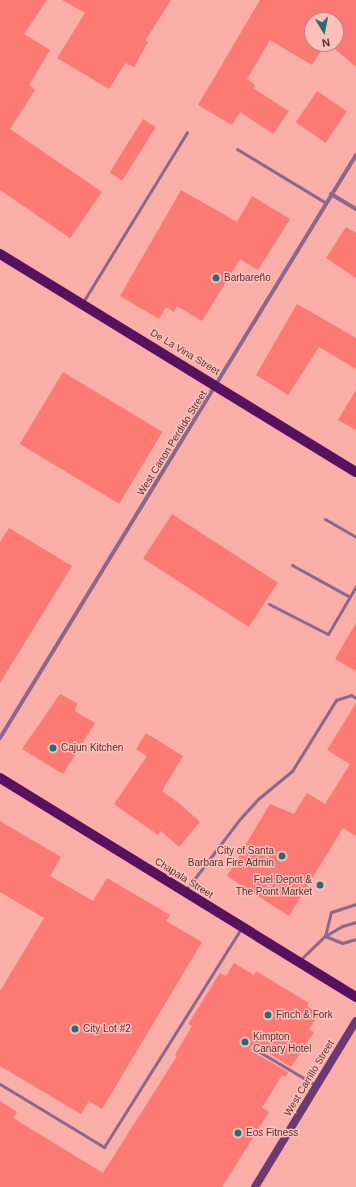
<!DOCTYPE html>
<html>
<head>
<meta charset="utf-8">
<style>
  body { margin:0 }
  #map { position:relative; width:356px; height:1187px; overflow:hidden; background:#f9aea8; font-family:Arial,sans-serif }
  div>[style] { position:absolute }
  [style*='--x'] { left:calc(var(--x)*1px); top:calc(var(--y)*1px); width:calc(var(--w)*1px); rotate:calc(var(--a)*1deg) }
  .building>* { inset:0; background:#fc7974; transform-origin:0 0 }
  .service>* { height:3px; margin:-1.5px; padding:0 1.5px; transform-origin:1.5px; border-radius:1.5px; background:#8b678e }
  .minor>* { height:4px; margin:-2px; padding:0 2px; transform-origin:2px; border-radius:2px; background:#8b678e }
  .secondary>* { height:8px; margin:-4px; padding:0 4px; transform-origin:4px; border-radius:4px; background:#6d3972 }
  .primary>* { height:10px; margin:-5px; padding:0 5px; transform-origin:5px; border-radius:5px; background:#57115e }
  .dots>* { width:11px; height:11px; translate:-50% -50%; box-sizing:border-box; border:2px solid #fdbfba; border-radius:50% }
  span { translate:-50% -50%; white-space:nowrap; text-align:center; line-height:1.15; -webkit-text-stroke:3px #fdbfba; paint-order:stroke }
  .poi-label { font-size:10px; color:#523331 }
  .left { translate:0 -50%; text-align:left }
  .right { translate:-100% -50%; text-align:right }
  .street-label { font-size:10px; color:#523331 }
  .north { position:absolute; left:304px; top:12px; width:40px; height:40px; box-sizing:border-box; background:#fdbfba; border:1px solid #b98783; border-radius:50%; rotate:170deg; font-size:11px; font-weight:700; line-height:16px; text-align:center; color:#523331 }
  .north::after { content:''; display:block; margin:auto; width:14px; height:18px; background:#246f75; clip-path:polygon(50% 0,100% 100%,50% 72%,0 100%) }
</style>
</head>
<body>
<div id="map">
  <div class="building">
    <div style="clip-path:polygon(0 0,47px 0,24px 34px,50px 50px,29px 85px,35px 90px,10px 129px,102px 192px,70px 238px,0 190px)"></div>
    <div style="clip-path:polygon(62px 0,171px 0,145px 41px,148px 42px,134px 67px,125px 63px,109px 89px,57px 58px,85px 13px)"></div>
    <div style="clip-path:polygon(260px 0,356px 0,356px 67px,329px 44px,336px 44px,336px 20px,312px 20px,312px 44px,325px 44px,312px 65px,270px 40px,247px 79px,255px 85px,253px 88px,289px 111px,273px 134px,240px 112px,232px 125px,198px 105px)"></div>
    <div style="left:317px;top:91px;width:36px;height:38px;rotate:34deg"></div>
    <div style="left:143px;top:119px;width:15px;height:63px;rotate:32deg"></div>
    <div style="clip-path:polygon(181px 190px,237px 222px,252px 196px,290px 219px,258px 270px,240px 259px,202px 321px,177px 306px,174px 312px,166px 307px,159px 319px,120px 296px)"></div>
    <div style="clip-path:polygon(346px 227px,356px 233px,356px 278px,326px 258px)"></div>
    <div style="clip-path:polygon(297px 304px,356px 338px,356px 369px,319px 347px,288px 395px,256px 375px)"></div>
    <div style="left:63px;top:372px;width:116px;height:84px;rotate:31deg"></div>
    <div style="clip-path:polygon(356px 390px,356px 430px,338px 420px)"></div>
    <div style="left:172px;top:514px;width:126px;height:53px;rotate:33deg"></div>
    <div style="clip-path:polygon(9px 528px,72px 566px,0 683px,0 542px)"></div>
    <div style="clip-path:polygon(356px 623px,356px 671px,335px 659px)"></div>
    <div style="clip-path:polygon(60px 694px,77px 703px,75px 711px,95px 723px,63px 774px,22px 749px)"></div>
    <div style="clip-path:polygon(356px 703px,356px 836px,343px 828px,289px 916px,227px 876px,270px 804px,294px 814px,307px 793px,325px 804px,350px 764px,327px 750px)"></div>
    <div style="clip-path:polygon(146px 733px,183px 756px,162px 791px,180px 804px,200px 822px,179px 847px,161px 831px,158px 835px,114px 804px,147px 756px,136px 749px)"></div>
    <div style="clip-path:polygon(0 821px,61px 857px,50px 876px,93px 901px,107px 878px,170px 915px,166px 921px,202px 942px,102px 1109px,89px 1101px,81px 1114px,0 1066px,0 991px,44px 918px,0 892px)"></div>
    <div style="clip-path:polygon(234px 963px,254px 975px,256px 971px,309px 1003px,307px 1006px,319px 1014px,309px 1029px,314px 1032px,291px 1067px,255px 1045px,250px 1047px,251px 1051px,288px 1072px,286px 1077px,282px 1075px,262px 1108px,269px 1112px,222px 1187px,0 1187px,0 1101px,17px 1112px,13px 1118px,103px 1173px,177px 1056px,175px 1055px,192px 1026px,188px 1024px,195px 1013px,220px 973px,226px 976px)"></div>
  </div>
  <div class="service">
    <div style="--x:237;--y:149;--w:104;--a:31.2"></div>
    <div style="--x:83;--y:302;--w:199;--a:-58.5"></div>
    <div style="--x:325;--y:519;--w:36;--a:30"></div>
    <div style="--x:292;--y:565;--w:66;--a:28.9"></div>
    <div style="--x:269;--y:604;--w:66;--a:27"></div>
    <div style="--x:328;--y:634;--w:56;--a:-59.7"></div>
    <div style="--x:186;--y:890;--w:88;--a:-52.9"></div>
    <div style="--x:239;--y:820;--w:28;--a:-48"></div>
    <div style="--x:258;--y:799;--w:44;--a:-39.5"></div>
    <div style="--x:292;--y:771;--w:84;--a:-58.2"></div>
    <div style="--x:336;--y:700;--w:16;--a:-18"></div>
    <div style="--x:351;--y:695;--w:6;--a:31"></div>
    <div style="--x:356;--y:904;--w:26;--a:162"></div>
    <div style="--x:331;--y:912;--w:25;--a:104"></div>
    <div style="--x:325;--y:936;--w:18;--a:22"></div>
    <div style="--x:342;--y:943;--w:15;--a:-16"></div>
    <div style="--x:300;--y:960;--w:35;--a:-44"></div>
    <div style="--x:325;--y:936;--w:20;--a:-30"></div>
    <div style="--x:342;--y:926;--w:15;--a:-16"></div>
    <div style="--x:253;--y:1048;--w:74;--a:30.7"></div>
    <div style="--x:0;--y:1084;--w:122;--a:31.2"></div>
    <div style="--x:104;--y:1147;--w:257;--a:-57.9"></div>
  </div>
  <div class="minor">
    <div style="--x:331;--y:194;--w:29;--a:31"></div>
    <div style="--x:0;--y:738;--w:683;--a:-58.59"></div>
  </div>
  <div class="secondary">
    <div style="--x:255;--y:1187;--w:194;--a:-58.7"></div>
  </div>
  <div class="primary">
    <div style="--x:0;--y:254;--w:417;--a:31.5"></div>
    <div style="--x:0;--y:778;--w:418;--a:31.6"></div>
  </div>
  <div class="dots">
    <div style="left:216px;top:278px;background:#246f75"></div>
    <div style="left:53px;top:748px;background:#246f75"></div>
    <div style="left:282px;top:856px;background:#246f75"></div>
    <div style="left:320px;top:885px;background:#246f75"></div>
    <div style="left:268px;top:1015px;background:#246f75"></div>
    <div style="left:75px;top:1029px;background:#246f75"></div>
    <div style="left:245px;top:1042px;background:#246f75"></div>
    <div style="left:238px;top:1133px;background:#246f75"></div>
  </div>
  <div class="poi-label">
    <span class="left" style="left:224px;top:278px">Barbareño</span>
    <span class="left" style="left:61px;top:748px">Cajun Kitchen</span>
    <span class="right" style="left:274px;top:856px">City of Santa<br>Barbara Fire Admin</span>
    <span class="right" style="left:312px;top:885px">Fuel Depot &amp;<br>The Point Market</span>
    <span class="left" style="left:276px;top:1015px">Finch &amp; Fork</span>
    <span class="left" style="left:83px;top:1029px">City Lot #2</span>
    <span class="left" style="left:253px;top:1042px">Kimpton<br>Canary Hotel</span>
    <span class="left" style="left:246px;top:1133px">Eos Fitness</span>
  </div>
  <div class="street-label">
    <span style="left:185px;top:352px;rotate:31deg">De La Vina Street</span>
    <span style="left:172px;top:443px;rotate:-58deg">West Canon Perdido Street</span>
    <span style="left:184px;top:878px;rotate:32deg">Chapala Street</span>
    <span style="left:309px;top:1078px;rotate:-59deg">West Carrillo Street</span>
  </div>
  <div class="north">N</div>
</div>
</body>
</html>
